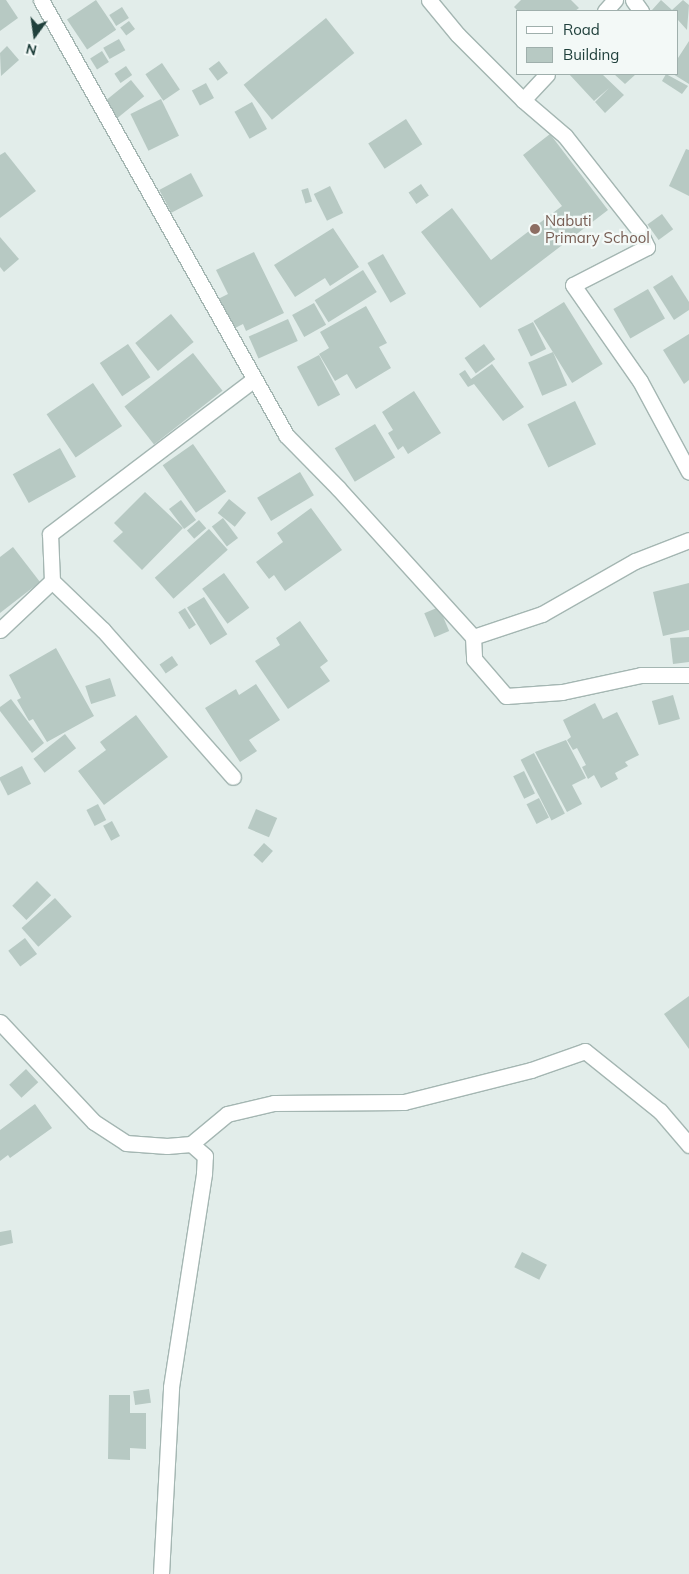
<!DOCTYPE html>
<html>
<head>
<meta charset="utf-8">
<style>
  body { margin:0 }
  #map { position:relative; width:689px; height:1574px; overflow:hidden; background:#e2edea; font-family:Mulish,sans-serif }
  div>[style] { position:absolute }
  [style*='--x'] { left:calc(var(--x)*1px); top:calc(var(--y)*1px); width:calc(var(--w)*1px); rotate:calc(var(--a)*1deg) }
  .building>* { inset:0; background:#b7c9c3; transform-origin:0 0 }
  .roads { filter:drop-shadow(1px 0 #a4b6b2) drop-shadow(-1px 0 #a4b6b2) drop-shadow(0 1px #a4b6b2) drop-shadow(0 -1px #a4b6b2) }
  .minor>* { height:15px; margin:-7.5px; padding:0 7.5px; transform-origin:7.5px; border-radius:7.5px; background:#fff }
  .dots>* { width:14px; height:14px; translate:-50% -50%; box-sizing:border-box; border:2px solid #f3f9f7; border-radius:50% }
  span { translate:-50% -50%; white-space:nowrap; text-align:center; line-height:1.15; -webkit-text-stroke:4.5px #f3f9f7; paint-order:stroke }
  .education-label { font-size:15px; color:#785e54 }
  .left { translate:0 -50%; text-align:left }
  .legend { position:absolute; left:516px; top:10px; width:162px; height:65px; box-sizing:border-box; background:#f3f9f7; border:1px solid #9fafac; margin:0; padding:6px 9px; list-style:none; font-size:15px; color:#20403c }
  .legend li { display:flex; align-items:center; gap:10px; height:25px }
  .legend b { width:25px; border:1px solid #9fafac }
  .north { position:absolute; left:10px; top:10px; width:50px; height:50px; -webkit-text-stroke:4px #f3f9f7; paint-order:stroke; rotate:194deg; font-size:14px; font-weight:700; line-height:20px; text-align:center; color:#20403c }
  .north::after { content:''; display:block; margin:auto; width:18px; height:22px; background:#20403c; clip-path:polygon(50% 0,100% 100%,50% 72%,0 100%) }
</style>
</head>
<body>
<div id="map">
  <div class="building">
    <div style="clip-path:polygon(0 0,6px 0,18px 18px,0 31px)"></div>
    <div style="left:96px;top:0;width:36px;height:35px;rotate:56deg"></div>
    <div style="clip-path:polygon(521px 0,571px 0,579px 8px,575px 11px,518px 11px,514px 7px)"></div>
    <div style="clip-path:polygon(661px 0,672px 10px,683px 0,689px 5px,687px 30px,678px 20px,678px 11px,652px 10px)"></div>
    <div style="left:122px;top:7px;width:13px;height:15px;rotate:58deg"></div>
    <div style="left:326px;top:18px;width:45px;height:106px;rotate:51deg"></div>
    <div style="left:129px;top:21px;width:10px;height:11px;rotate:53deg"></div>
    <div style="left:119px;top:39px;width:13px;height:18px;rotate:61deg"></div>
    <div style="clip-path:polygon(689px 41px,689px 84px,673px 74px,678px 74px,678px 58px)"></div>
    <div style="clip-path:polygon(7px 46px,19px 60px,1px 76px,0 53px)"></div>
    <div style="left:102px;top:51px;width:13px;height:14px;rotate:58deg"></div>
    <div style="left:219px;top:61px;width:15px;height:13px;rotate:53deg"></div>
    <div style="left:162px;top:63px;width:32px;height:20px;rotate:56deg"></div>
    <div style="left:126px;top:66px;width:11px;height:14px;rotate:56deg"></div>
    <div style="clip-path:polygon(569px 74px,602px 74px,624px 95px,605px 113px,595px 102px,609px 88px,594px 101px)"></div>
    <div style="clip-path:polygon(614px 74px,636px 74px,625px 84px)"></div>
    <div style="clip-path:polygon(666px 74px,688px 86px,682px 94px,662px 81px)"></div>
    <div style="left:131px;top:80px;width:21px;height:36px;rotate:51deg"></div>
    <div style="left:206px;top:83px;width:17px;height:16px;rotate:62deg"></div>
    <div style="left:161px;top:99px;width:41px;height:34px;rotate:64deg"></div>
    <div style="left:252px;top:102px;width:31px;height:20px;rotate:61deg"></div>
    <div style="left:406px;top:119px;width:30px;height:45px;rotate:57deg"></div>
    <div style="clip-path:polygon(550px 134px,608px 210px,480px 308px,421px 232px,452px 208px,491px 260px,562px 206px,523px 155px)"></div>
    <div style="clip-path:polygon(686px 149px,689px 150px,689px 196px,669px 186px)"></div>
    <div style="clip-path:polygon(5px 152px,36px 191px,0 218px,0 155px)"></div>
    <div style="left:191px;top:173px;width:26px;height:36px;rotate:62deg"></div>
    <div style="left:421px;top:184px;width:14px;height:15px;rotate:56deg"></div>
    <div style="left:330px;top:186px;width:30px;height:18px;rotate:64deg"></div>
    <div style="left:308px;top:188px;width:14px;height:7px;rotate:73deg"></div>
    <div style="left:662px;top:214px;width:19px;height:18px;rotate:54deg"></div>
    <div style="clip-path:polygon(333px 228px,359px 267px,330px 286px,325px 278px,295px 297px,274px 265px)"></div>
    <div style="clip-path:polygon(0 237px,19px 259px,4px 272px,0 267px)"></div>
    <div style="clip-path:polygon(254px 252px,284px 313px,246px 331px,243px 324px,231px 330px,216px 300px,228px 294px,216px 270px)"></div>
    <div style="left:383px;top:254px;width:46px;height:18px;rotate:60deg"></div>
    <div style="left:363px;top:270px;width:26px;height:57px;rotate:58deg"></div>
    <div style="clip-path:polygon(672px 275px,689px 302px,689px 310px,674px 320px,653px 287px)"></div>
    <div style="left:648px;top:289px;width:34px;height:40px;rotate:60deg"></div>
    <div style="left:564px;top:302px;width:73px;height:36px;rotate:58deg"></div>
    <div style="left:314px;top:303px;width:25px;height:25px;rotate:61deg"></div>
    <div style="clip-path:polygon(366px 306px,387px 343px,379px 347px,391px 368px,356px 389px,347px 374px,335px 381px,319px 354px,329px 348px,320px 332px)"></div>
    <div style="left:171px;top:314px;width:36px;height:46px;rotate:51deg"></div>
    <div style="left:288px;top:319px;width:24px;height:43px;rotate:66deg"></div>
    <div style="left:533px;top:322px;width:30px;height:17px;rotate:64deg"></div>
    <div style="clip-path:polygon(689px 334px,689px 380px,684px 384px,663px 350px)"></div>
    <div style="left:128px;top:344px;width:40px;height:34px;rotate:56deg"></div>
    <div style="left:484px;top:344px;width:19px;height:24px;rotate:54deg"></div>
    <div style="left:553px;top:352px;width:36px;height:27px;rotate:67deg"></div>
    <div style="left:193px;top:353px;width:48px;height:87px;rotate:52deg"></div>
    <div style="left:319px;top:355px;width:45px;height:25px;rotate:62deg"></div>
    <div style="clip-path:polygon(492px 364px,524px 407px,503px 421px,474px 384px,468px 387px,459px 374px,465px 370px,471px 379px)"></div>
    <div style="left:93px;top:383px;width:52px;height:56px;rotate:56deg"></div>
    <div style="clip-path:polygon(414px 391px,441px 433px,408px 454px,403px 446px,398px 450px,388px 433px,393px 430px,382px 412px)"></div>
    <div style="left:575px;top:401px;width:48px;height:53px;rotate:64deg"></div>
    <div style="left:375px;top:424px;width:39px;height:47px;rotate:59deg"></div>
    <div style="left:193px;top:444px;width:58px;height:37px;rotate:55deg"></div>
    <div style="left:60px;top:448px;width:33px;height:54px;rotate:61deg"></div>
    <div style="left:300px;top:472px;width:27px;height:50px;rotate:59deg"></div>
    <div style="clip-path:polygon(145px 492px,183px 528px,142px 570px,113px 541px,123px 532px,114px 523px)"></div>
    <div style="left:229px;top:499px;width:22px;height:18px;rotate:39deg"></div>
    <div style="left:181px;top:500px;width:25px;height:15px;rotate:53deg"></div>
    <div style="clip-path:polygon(311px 508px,342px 550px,285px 591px,274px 575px,269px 579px,256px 562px,283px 542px,277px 533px)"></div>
    <div style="left:223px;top:518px;width:25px;height:14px;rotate:53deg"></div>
    <div style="left:199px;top:520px;width:11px;height:16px;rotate:49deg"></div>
    <div style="left:209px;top:529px;width:28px;height:73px;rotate:48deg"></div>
    <div style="clip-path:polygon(13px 547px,40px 582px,0 613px,0 557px)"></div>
    <div style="left:224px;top:573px;width:43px;height:27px;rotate:54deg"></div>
    <div style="clip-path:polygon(689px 583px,689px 630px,663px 636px,653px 592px)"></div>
    <div style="left:204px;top:597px;width:44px;height:20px;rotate:58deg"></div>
    <div style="left:439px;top:607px;width:26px;height:16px;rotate:67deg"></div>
    <div style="left:185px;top:608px;width:20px;height:8px;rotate:57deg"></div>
    <div style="clip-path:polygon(300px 621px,328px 661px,320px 667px,330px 681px,288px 709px,255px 661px,280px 645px,276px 638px)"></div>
    <div style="clip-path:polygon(689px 637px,689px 662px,673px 664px,670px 638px)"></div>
    <div style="clip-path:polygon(56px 648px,94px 716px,47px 742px,33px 719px,29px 721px,17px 700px,21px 698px,9px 675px)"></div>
    <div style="left:172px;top:656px;width:11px;height:15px;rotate:56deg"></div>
    <div style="left:110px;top:678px;width:19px;height:26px;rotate:72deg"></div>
    <div style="clip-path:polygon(256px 684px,280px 720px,249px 740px,257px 751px,240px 762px,205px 708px,236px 689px,239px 695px)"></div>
    <div style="left:673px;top:695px;width:25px;height:22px;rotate:74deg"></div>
    <div style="clip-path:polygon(11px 699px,44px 743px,32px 753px,0 711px,0 707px)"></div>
    <div style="clip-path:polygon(595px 703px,603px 719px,617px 712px,639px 755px,625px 762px,628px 766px,615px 773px,618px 779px,601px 788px,594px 775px,588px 779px,582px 767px,586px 765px,577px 748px,573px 750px,567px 740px,571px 737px,563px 720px)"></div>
    <div style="clip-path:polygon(136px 715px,168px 757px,104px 805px,78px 771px,106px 750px,100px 742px)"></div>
    <div style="left:65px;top:734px;width:18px;height:40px;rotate:52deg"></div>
    <div style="clip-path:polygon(566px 740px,586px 778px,572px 785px,582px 804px,567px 812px,535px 752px)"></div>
    <div style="left:534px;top:753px;width:68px;height:15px;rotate:63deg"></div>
    <div style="left:22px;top:766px;width:20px;height:26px;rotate:63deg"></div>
    <div style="left:524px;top:771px;width:25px;height:12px;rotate:64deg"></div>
    <div style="left:539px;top:798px;width:22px;height:14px;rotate:63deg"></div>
    <div style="left:98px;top:804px;width:18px;height:13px;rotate:63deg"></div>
    <div style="left:256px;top:809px;width:23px;height:21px;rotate:23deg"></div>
    <div style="left:112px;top:821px;width:17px;height:10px;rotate:62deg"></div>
    <div style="left:264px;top:843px;width:12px;height:16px;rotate:42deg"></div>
    <div style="left:37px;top:881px;width:20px;height:35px;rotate:45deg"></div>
    <div style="left:55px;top:898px;width:25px;height:45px;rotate:48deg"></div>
    <div style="left:25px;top:938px;width:20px;height:21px;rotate:53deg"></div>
    <div style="clip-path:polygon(689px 996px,689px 1049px,664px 1014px)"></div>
    <div style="left:26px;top:1069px;width:18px;height:23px;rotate:47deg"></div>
    <div style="clip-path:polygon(35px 1104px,52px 1128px,10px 1158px,8px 1155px,0 1161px,0 1130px)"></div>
    <div style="clip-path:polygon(11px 1230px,13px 1243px,0 1246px,0 1232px)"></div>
    <div style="left:522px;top:1252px;width:28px;height:17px;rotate:27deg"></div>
    <div style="left:149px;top:1389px;width:14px;height:16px;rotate:82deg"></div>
    <div style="clip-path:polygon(109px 1395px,130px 1395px,130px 1413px,146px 1413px,146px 1449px,130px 1448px,130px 1460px,108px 1459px)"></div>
  </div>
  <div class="roads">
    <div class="minor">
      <div style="--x:41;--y:0;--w:499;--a:60.6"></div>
      <div style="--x:286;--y:435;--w:74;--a:45.5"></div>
      <div style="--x:338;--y:488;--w:201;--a:47.8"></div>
      <div style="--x:473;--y:637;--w:22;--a:87"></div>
      <div style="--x:474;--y:659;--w:49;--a:49.1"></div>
      <div style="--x:506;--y:696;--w:56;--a:-4.1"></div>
      <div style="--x:562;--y:692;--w:81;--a:-12.1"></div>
      <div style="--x:641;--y:675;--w:48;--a:0"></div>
      <div style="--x:429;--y:0;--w:45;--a:50.4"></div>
      <div style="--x:458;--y:35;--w:92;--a:45"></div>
      <div style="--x:523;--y:100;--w:35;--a:-47"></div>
      <div style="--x:633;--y:0;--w:14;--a:54"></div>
      <div style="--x:605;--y:11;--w:15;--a:-48"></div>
      <div style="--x:523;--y:100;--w:55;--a:40.6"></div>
      <div style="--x:565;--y:136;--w:120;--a:51.8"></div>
      <div style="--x:639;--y:230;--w:19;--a:65"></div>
      <div style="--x:647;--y:247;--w:83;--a:152.8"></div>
      <div style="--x:573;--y:285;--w:117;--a:55.1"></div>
      <div style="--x:640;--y:381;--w:103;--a:61.7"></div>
      <div style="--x:52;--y:581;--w:71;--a:43.9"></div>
      <div style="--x:103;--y:630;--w:196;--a:48.5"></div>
      <div style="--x:0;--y:630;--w:71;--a:-43.3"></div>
      <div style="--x:52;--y:581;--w:47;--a:-92.4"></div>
      <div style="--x:50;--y:534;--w:256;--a:-37.2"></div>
      <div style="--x:473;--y:637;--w:73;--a:-18.4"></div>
      <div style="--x:542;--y:614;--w:107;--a:-29.7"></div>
      <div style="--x:635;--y:561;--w:58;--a:-21.3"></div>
      <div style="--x:0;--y:1022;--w:137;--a:46.8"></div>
      <div style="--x:94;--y:1122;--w:38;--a:33"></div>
      <div style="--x:126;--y:1143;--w:41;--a:4.2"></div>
      <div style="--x:167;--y:1146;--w:24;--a:-5"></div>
      <div style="--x:191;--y:1144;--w:47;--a:-39.8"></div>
      <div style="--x:227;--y:1114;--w:48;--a:-13.2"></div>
      <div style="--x:274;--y:1103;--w:130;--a:-0.4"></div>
      <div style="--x:404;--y:1102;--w:131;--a:-14.1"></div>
      <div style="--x:531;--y:1070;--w:57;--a:-19.4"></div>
      <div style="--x:585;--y:1051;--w:96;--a:38.7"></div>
      <div style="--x:660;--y:1111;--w:45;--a:49.5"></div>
      <div style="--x:161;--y:1574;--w:187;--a:-86.9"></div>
      <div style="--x:171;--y:1387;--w:217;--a:-81.2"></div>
      <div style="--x:204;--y:1173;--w:17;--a:-87"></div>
      <div style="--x:205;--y:1156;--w:18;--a:-139"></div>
    </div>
  </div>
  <div class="dots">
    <div style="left:535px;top:229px;background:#8d6e63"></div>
  </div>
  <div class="education-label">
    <span class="left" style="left:545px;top:229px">Nabuti<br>Primary School</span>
  </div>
  <ul class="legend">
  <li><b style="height:6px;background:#fff"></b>Road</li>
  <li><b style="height:14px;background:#b7c9c3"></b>Building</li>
  </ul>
  <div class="north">N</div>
</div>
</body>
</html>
